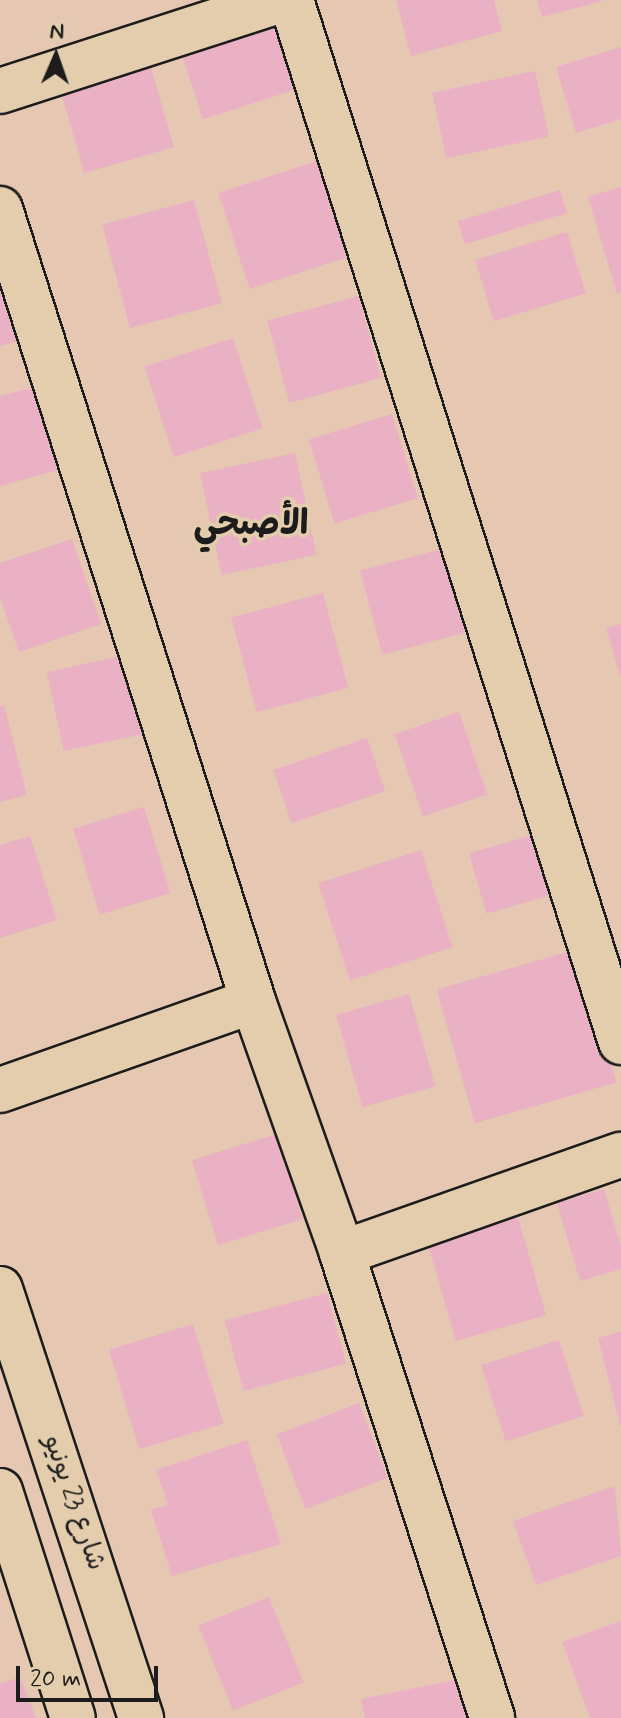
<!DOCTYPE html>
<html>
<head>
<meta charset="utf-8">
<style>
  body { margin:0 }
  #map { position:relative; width:621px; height:1718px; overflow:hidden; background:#e5c7b2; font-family:Mynerve,"Playpen Sans Arabic",sans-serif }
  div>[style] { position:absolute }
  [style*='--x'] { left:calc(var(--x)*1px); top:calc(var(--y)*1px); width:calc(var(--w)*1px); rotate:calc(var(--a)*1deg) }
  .building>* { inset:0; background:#eab1c5; transform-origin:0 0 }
  .roads { filter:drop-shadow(2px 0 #1c1c1c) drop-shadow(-2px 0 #1c1c1c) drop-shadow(0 2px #1c1c1c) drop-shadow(0 -2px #1c1c1c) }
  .minor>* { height:44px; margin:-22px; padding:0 22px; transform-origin:22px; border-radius:22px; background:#e4cdad }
  .tertiary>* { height:44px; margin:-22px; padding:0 22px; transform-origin:22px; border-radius:22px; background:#e4cdad }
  span { translate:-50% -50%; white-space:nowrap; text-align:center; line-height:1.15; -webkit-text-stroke:7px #e4cdad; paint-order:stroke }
  .street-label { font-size:26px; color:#1c1c1c }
  .district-label { font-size:34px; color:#1c1c1c; font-weight:700 }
  .north { position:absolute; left:16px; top:16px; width:80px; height:80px; -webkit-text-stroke:6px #e4cdad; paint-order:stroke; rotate:2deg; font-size:22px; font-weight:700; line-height:32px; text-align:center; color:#1c1c1c }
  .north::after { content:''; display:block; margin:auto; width:28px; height:36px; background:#1c1c1c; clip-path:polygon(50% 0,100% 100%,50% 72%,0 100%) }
  .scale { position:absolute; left:16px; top:1666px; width:142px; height:36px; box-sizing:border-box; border:4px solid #1c1c1c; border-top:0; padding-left:10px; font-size:24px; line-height:28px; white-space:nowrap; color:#1c1c1c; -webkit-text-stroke:6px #e4cdad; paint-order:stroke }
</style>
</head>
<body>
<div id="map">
  <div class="building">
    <div style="clip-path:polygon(396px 0,494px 0,502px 31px,411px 56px)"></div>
    <div style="clip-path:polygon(537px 0,602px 0,602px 1px,542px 17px)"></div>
    <div style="left:278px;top:11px;width:80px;height:105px;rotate:72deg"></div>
    <div style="clip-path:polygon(621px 47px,621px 119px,576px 133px,556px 67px)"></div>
    <div style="left:147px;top:54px;width:97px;height:93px;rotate:74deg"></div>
    <div style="left:535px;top:71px;width:67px;height:105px;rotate:78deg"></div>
    <div style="left:323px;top:159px;width:101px;height:110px;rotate:72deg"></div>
    <div style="clip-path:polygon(621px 187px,621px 293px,617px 294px,588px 197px)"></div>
    <div style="left:560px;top:190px;width:24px;height:107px;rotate:73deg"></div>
    <div style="left:194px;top:200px;width:107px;height:95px;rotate:75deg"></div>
    <div style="left:567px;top:232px;width:64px;height:96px;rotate:73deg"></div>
    <div style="clip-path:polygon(0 285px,19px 341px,0 346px)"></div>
    <div style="left:359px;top:296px;width:85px;height:95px;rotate:75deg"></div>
    <div style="left:233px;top:338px;width:95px;height:93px;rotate:72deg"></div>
    <div style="clip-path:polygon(35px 387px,58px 470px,0 486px,0 396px)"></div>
    <div style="left:392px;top:414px;width:88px;height:87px;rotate:73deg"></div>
    <div style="left:295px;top:453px;width:104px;height:97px;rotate:78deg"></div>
    <div style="clip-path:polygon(72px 539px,101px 624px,19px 652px,0 598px,0 563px)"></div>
    <div style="left:445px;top:548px;width:87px;height:88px;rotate:75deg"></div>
    <div style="left:323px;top:593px;width:98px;height:95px;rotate:75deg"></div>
    <div style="clip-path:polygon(621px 624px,621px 676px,620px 676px,606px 628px)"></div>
    <div style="left:131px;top:654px;width:81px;height:86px;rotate:78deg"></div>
    <div style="clip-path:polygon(4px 705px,27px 795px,0 802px,0 706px)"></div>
    <div style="left:459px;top:712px;width:87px;height:68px;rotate:71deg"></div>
    <div style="left:367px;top:738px;width:56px;height:99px;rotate:71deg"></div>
    <div style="left:144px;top:807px;width:90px;height:74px;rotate:73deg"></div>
    <div style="left:543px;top:832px;width:63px;height:77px;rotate:74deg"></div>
    <div style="clip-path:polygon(30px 836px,57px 920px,0 938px,0 845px)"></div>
    <div style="left:421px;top:850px;width:102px;height:108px;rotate:72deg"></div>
    <div style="left:578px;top:949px;width:139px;height:147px;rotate:74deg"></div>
    <div style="left:409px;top:994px;width:96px;height:76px;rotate:74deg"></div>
    <div style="left:277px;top:1134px;width:89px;height:89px;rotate:73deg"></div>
    <div style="clip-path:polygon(604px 1189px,621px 1246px,621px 1269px,580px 1281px,557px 1203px)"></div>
    <div style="left:518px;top:1217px;width:102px;height:94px;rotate:74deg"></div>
    <div style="left:327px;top:1293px;width:73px;height:106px;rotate:75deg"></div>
    <div style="left:193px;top:1324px;width:104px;height:88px;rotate:73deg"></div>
    <div style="clip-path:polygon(621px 1332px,621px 1425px,620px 1425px,598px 1338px)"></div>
    <div style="left:559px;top:1340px;width:80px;height:82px;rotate:72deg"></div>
    <div style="left:359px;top:1403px;width:80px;height:88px;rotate:69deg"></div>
    <div style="clip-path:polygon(247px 1440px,281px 1544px,172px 1576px,151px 1510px,168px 1505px,156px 1470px)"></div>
    <div style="clip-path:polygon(615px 1486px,621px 1556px,536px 1585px,513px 1521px)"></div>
    <div style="left:269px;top:1597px;width:92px;height:76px;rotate:68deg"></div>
    <div style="clip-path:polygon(621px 1621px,621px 1718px,590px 1718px,562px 1642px)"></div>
    <div style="clip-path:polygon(20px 1677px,36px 1718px,0 1718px,0 1684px)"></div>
    <div style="clip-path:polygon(464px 1678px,473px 1718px,365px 1718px,361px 1699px)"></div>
  </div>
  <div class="roads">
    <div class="minor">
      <div style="--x:291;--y:0;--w:1093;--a:72.43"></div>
      <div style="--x:0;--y:91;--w:295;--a:-17.9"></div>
      <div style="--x:0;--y:209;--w:831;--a:72.28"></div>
      <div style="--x:253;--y:1001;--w:267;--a:70.5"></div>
      <div style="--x:342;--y:1253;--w:489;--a:72.1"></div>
      <div style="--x:0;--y:1090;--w:268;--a:-19.4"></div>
      <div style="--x:342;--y:1253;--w:296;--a:-19.4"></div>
    </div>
    <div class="tertiary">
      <div style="--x:0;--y:1289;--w:452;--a:71.8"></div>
      <div style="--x:0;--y:1491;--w:238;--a:72.2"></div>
    </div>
  </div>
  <div class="street-label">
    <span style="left:73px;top:1503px;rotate:71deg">شارع 23 يونيو</span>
  </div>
  <div class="district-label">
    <span style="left:251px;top:525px">الأصبحي</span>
  </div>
  <div class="north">N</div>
  <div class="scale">20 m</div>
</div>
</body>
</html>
